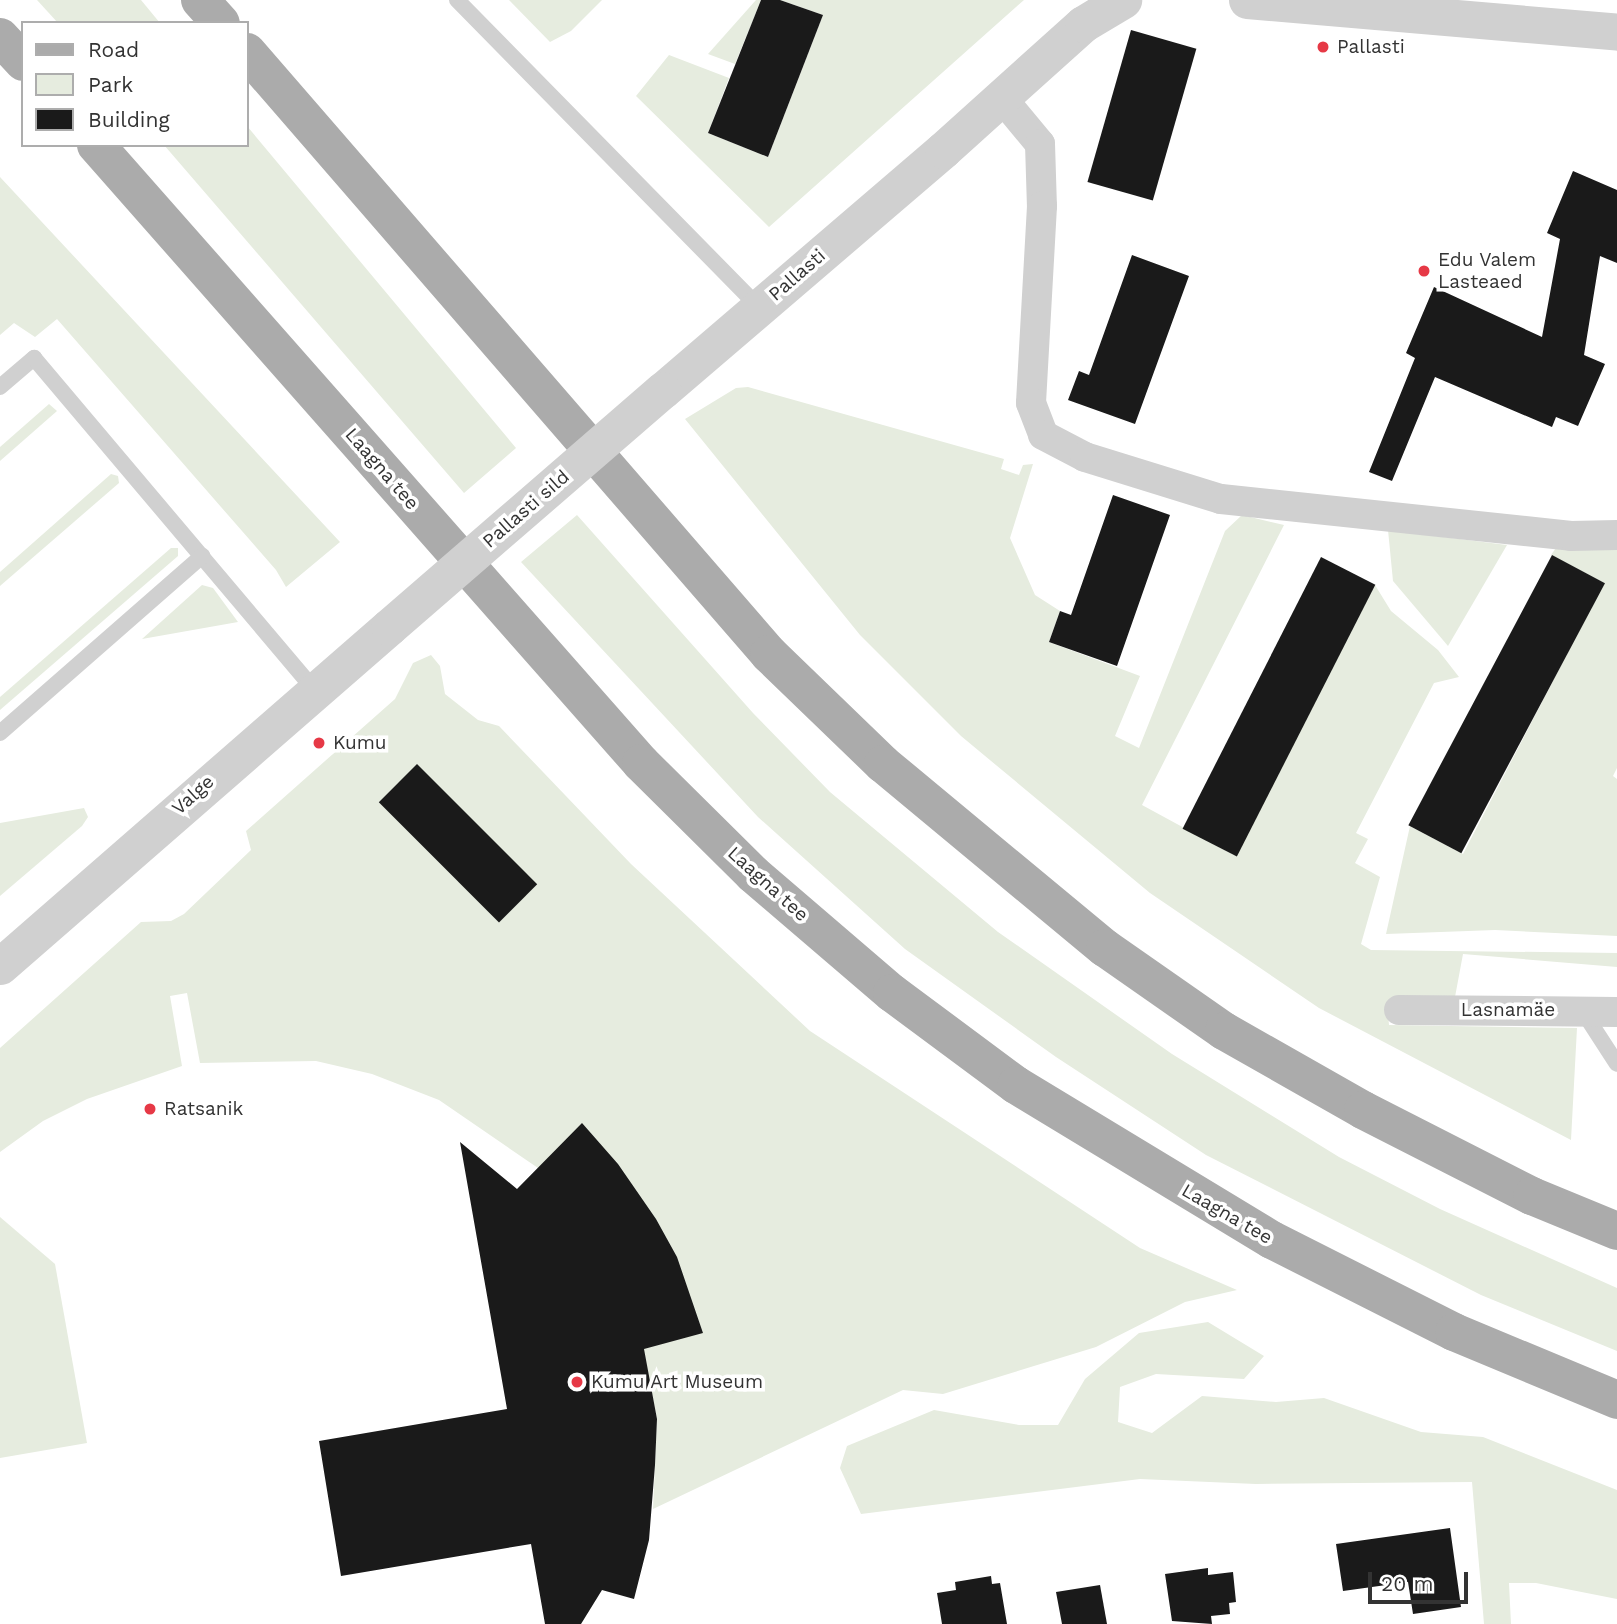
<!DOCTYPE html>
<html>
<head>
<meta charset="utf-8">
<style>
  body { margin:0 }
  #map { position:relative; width:1617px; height:1624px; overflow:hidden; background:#fff; font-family:"Work Sans",sans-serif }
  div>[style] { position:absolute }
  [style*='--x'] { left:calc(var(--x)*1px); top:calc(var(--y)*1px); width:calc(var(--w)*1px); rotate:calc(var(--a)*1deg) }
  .green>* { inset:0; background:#e6ecdf }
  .building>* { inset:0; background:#1a1a1a; transform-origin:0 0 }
  .service>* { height:16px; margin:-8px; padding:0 8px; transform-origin:8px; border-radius:8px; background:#d0d0d0 }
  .minor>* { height:30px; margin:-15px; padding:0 15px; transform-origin:15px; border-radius:15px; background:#d0d0d0 }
  .tertiary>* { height:37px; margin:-18.5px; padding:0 18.5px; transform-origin:18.5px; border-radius:18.5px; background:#d0d0d0 }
  .primary>* { height:38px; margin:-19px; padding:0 19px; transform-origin:19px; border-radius:19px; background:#ababab }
  .tertiary-bridge>* { height:37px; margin:-18.5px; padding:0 18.5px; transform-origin:18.5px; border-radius:18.5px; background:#d0d0d0 }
  .dots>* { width:19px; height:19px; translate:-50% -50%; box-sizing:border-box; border:4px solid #fff; border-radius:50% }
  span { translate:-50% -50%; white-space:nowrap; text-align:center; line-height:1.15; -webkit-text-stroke:7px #fff; paint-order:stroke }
  .poi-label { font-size:19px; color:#333 }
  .left { translate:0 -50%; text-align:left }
  .street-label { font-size:19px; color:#333 }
  .legend { position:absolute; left:21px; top:21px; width:228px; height:126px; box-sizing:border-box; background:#fff; border:2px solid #adadad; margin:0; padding:9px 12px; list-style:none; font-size:21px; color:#333 }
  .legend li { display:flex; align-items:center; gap:14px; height:35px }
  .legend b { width:35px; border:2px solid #adadad }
  .scale { position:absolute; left:1368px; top:1572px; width:100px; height:32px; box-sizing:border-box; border:4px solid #333; border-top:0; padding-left:9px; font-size:21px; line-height:24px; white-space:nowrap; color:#333; -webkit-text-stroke:5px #fff; paint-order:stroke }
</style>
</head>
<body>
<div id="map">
  <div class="green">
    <div style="clip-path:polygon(37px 0,141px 0,160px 23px,58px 23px)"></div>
    <div style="clip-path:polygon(509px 0,602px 0,571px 31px,550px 42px)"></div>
    <div style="clip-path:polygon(756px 0,761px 0,735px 64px,708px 54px)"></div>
    <div style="clip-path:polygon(780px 0,1024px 0,769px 227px,636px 96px,669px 55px,729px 78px,708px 133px,768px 157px,823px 15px)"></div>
    <div style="clip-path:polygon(247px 126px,516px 448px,464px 493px,164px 145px,247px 145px)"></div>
    <div style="clip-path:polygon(0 177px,340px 542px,286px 587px,276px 570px,57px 319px,35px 337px,14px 323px,0 335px)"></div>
    <div style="clip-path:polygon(748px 387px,1004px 459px,1001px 469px,1019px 475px,1023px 465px,1033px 464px,1010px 538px,1035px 595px,1060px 611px,1049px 642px,1140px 676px,1115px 736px,1139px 748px,1225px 531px,1242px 515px,1284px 525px,1142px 805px,1234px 855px,1375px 585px,1391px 611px,1438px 650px,1459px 677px,1434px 683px,1356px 833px,1368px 839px,1355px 863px,1380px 877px,1361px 944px,1371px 950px,1617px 953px,1617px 967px,1463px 954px,1455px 997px,1387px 1001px,1389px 1025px,1577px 1028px,1571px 1140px,1319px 1008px,1150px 893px,961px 736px,860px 635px,685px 419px,736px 388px)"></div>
    <div style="clip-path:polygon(49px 404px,57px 411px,0 461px,0 447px)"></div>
    <div style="clip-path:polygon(111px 474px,118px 476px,119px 483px,0 586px,0 572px)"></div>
    <div style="clip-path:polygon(577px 515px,753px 713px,830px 792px,998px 932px,1172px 1054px,1339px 1157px,1440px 1209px,1617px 1288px,1617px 1351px,1481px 1295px,1206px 1155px,1056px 1057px,905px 949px,758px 817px,521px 562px)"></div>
    <div style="clip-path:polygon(1388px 530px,1507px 545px,1448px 646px,1393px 581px)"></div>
    <div style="clip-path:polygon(1558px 545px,1617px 547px,1617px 768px,1613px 776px,1617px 779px,1617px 936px,1495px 930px,1386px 934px,1410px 826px,1463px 854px,1604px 583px,1551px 555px)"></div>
    <div style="clip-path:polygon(171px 548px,178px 548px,178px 556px,0 710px,0 697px)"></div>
    <div style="clip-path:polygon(202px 585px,213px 588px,238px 622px,142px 639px)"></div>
    <div style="clip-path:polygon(431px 655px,440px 666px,445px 694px,478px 720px,499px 726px,631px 864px,810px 1031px,1140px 1248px,1237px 1290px,1185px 1302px,1096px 1347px,943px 1394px,903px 1390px,653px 1509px,657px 1419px,640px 1332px,538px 1168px,439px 1100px,372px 1074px,316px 1061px,200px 1063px,187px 993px,170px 996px,182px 1066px,87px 1099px,43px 1121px,0 1152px,0 1048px,141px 922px,171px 921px,184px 914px,251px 850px,246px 831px,395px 699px,413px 663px)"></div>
    <div style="clip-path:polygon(84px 808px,88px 817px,82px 826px,0 896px,0 823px)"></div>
    <div style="clip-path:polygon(0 1217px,55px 1264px,87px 1443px,0 1458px)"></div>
    <div style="clip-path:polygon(1208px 1322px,1264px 1356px,1244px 1379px,1156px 1374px,1120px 1387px,1118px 1422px,1152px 1433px,1202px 1396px,1276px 1402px,1324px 1398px,1421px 1432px,1483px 1437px,1617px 1490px,1617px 1599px,1536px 1583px,1509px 1583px,1511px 1624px,1484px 1624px,1472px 1482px,1256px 1484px,1140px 1479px,861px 1514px,840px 1468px,847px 1446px,934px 1410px,1019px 1425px,1058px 1425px,1085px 1379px,1139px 1333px)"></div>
  </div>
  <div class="building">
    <div style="clip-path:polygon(761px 0,780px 0,823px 15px,768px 157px,708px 133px)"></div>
    <div style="left:1131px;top:30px;width:68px;height:158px;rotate:16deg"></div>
    <div style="clip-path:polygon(1573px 171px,1617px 190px,1617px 263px,1600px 256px,1584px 355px,1605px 364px,1578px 426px,1556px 417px,1552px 427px,1435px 377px,1392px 481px,1369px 472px,1415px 358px,1406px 353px,1434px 287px,1542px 337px,1560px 239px,1547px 233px)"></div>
    <div style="clip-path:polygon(1132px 255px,1189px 276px,1135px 424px,1068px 400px,1079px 371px,1089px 375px)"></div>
    <div style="clip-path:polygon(1113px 495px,1170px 515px,1117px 666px,1049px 642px,1060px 611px,1071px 615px)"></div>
    <div style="left:1552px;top:555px;width:60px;height:306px;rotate:28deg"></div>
    <div style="left:1321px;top:557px;width:61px;height:305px;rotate:27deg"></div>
    <div style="left:417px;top:764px;width:170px;height:54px;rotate:45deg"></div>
    <div style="clip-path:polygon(582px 1123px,618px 1164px,656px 1219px,677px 1257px,703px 1333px,644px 1349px,657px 1419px,655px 1465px,649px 1540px,634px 1599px,602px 1590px,581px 1624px,545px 1624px,531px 1544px,341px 1576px,319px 1441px,507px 1409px,460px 1142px,517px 1189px)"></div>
    <div style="clip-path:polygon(1450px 1528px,1461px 1607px,1413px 1614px,1408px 1582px,1343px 1591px,1336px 1544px)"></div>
    <div style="clip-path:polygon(1208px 1568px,1208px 1575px,1233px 1572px,1236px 1602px,1229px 1603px,1230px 1614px,1211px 1616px,1212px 1624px,1172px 1621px,1165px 1574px)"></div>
    <div style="clip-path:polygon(991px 1576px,992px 1584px,1000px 1583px,1007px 1624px,942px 1624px,937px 1593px,956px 1590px,955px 1582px)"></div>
    <div style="clip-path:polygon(1100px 1585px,1107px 1624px,1062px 1624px,1056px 1592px)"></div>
  </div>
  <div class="service">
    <div style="--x:457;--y:0;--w:432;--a:45.5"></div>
    <div style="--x:0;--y:387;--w:45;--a:-40.5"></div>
    <div style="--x:34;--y:358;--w:435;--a:49.8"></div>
    <div style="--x:0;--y:733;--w:269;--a:-41.2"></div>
    <div style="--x:1582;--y:1010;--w:64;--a:57.1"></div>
  </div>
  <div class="minor">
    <div style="--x:1001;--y:97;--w:61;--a:50.3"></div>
    <div style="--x:1040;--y:144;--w:62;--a:88.2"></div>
    <div style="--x:1042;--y:206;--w:197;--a:93.2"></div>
    <div style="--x:1031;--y:403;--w:34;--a:69"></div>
    <div style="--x:1043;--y:435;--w:47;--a:27.6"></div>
    <div style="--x:1085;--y:457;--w:142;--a:17.2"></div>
    <div style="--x:1221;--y:499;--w:352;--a:6"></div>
    <div style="--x:1571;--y:536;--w:46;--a:-1.2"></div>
    <div style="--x:1399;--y:1010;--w:218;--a:0.5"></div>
  </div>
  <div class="tertiary">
    <div style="--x:1247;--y:0;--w:371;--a:4.9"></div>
    <div style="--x:663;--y:390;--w:369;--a:-40.6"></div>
    <div style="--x:943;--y:150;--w:188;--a:-42"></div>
    <div style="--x:1083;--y:24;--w:47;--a:-31"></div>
    <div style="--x:0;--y:966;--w:516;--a:-41.07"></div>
  </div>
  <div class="primary">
    <div style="--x:200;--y:0;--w:31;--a:48"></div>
    <div style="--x:0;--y:37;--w:34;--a:47"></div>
    <div style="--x:247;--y:52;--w:797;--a:49.07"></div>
    <div style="--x:769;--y:654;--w:158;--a:44"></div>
    <div style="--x:883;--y:764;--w:288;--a:39.7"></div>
    <div style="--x:1105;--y:948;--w:145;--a:34.9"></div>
    <div style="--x:1224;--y:1031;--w:160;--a:29.6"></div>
    <div style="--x:1363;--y:1110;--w:190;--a:27"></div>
    <div style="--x:1532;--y:1196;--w:92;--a:22.4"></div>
    <div style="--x:96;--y:145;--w:824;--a:48.59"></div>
    <div style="--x:641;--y:763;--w:158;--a:44.7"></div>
    <div style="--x:753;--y:874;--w:183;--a:40.6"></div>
    <div style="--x:892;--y:993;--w:154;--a:36.6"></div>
    <div style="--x:1016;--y:1085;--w:299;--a:31.2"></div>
    <div style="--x:1272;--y:1240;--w:204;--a:26.8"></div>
    <div style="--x:1454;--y:1332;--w:177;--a:22.6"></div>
  </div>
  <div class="tertiary-bridge">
    <div style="--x:389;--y:627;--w:362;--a:-40.9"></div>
  </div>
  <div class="dots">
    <div style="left:1323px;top:47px;background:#e63946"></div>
    <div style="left:1424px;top:271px;background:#e63946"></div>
    <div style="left:319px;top:743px;background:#e63946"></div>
    <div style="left:150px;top:1109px;background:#e63946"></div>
    <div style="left:577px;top:1382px;background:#e63946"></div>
  </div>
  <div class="poi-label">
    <span class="left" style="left:1337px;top:47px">Pallasti</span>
    <span class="left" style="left:1438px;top:271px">Edu Valem<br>Lasteaed</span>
    <span class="left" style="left:333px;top:743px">Kumu</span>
    <span class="left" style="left:164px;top:1109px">Ratsanik</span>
    <span class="left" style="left:591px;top:1382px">Kumu Art Museum</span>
  </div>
  <div class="street-label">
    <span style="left:797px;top:275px;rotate:-41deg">Pallasti</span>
    <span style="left:382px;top:469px;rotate:49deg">Laagna tee</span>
    <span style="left:526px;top:509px;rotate:-41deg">Pallasti sild</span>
    <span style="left:193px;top:795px;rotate:-42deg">Valge</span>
    <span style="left:768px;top:884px;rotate:42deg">Laagna tee</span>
    <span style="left:1508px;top:1010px">Lasnamäe</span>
    <span style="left:1227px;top:1214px;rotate:30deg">Laagna tee</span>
  </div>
  <ul class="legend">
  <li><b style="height:9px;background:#ababab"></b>Road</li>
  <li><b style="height:19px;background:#e6ecdf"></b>Park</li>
  <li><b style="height:19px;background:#1a1a1a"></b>Building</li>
  </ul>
  <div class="scale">20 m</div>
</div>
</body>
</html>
